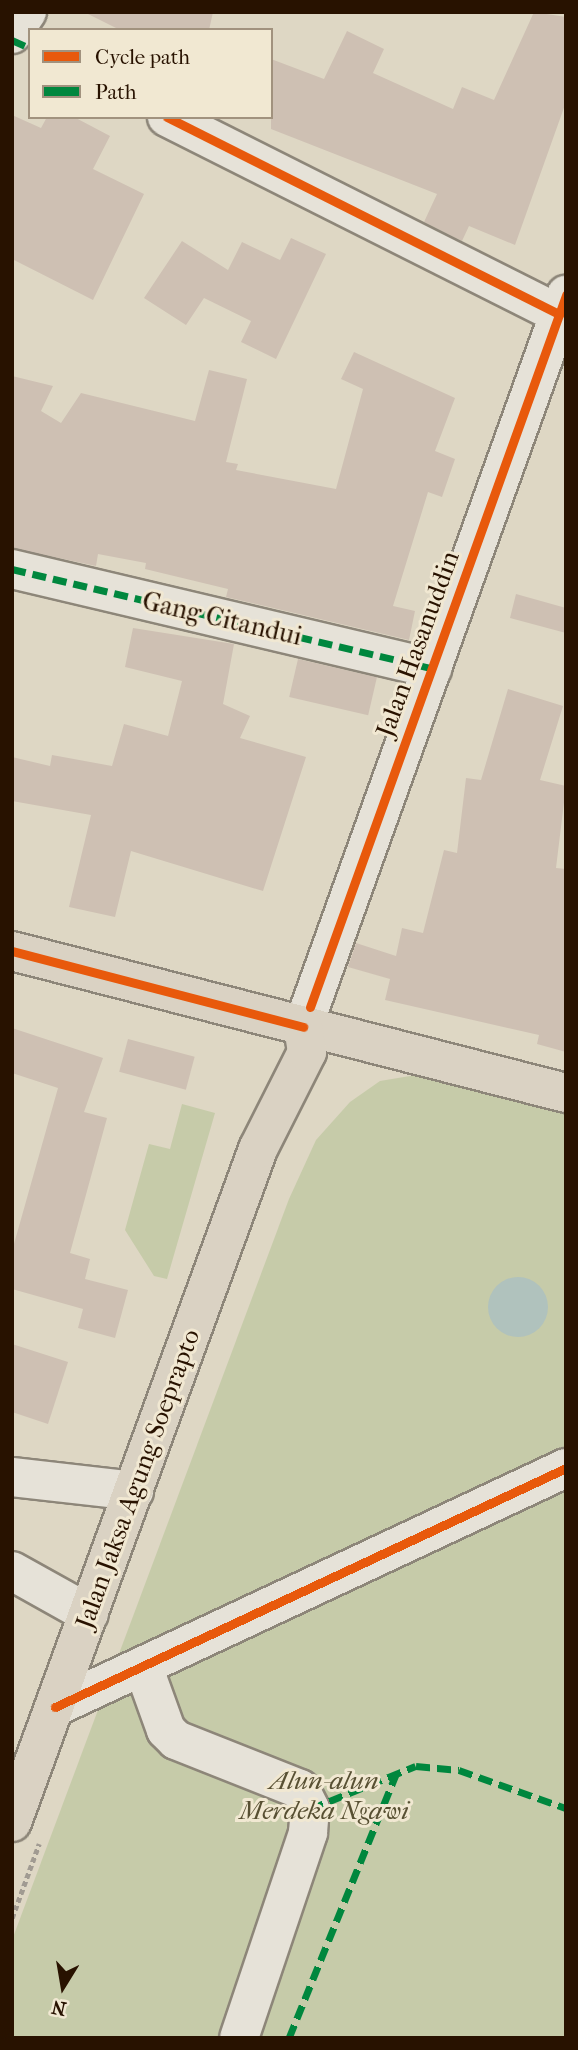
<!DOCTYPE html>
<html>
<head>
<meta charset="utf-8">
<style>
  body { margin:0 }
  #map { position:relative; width:578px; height:2050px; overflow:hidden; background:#ded7c4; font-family:"IM FELL French Canon",serif }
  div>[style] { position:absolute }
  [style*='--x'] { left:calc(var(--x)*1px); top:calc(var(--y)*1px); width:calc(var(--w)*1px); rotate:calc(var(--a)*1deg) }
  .green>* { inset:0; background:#c6cba9 }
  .water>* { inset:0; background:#b0c2bd }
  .round { border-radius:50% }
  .building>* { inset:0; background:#cec0b3; transform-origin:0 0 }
  .path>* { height:4.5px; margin-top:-2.25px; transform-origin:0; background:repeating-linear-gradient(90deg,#a19b92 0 5px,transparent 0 8.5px) }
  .roads { filter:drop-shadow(2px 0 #8d8679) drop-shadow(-2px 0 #8d8679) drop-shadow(0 2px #8d8679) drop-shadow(0 -2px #8d8679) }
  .minor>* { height:38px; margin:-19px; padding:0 19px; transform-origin:19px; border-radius:19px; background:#e6e2d8 }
  .major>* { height:38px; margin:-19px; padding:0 19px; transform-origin:19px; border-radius:19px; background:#dad2c3 }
  .quiet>* { height:7px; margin-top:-3.5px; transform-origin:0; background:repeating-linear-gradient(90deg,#00873e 0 14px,transparent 0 21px) }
  .cycleway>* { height:9px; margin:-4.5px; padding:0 4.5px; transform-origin:4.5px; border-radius:4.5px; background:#e8590c }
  span { translate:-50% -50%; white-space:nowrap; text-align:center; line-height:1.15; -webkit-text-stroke:6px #f1e8d2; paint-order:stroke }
  .street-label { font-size:26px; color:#281200 }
  .park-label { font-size:26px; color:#585033; font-style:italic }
  .frame { position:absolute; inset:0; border:14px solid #281200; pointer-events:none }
  .legend { position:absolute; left:28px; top:28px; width:245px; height:91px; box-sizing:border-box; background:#f1e8d2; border:2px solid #a1927e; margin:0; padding:9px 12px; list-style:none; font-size:21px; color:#281200 }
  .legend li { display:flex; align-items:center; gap:14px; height:35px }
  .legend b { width:35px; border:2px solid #a1927e }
  .north { position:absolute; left:28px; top:1952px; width:70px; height:70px; -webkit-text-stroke:5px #f1e8d2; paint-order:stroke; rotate:191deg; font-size:19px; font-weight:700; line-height:28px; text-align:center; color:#281200 }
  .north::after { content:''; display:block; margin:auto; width:24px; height:32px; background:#281200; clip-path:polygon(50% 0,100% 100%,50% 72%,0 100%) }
</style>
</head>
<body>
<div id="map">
  <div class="green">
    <div style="clip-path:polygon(416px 1075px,566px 1110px,566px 2038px,12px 2038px,12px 1940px,289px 1199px,316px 1140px,350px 1102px,380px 1081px)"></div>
    <div style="clip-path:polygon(182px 1104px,215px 1113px,167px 1279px,154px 1276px,125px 1230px,149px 1144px,170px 1149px)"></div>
  </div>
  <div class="water">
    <div class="round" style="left:488px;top:1277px;width:60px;height:60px"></div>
  </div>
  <div class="building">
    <div style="clip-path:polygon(84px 12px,213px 12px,209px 30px,120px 30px)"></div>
    <div style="clip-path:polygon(534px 12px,566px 17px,566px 102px,515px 245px,469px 226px,462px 241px,424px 222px,437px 194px,271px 129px,271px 59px,324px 79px,347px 31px,384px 49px,373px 73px,453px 109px,462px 87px,494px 100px)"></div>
    <div style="clip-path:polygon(12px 115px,41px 128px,47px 117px,74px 117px,110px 136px,93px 169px,144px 194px,93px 300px,12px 259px)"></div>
    <div style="clip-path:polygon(291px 238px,326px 254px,276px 359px,241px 342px,251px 321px,204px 298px,186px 325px,144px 298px,182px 241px,228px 270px,242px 242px,280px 260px)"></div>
    <div style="clip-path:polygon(354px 352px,455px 398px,435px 451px,455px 459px,442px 497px,428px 492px,393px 606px,415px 611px,409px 640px,226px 597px,228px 589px,145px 569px,146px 563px,98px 554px,96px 566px,12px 548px,12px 376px,53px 386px,41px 411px,61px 423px,81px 393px,195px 421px,209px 370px,247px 379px,226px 462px,238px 464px,236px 470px,336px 489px,363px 389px,341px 379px)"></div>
    <div style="clip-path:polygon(516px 594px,566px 608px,566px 633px,510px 618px)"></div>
    <div style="clip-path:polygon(133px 628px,234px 644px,223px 704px,250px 716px,240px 738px,306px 757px,263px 891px,131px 851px,115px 917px,69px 907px,91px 815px,12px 801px,12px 757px,50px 766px,52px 755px,112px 766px,124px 724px,168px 736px,182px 681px,125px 667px)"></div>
    <div style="left:298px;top:659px;width:81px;height:39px;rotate:13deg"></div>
    <div style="clip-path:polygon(508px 689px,563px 706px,540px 780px,566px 786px,556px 868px,566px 869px,566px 1052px,537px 1044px,539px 1035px,385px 1000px,390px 979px,348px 967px,356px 943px,396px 956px,402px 928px,423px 933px,444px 850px,457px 853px,466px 778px,481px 780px)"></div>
    <div style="clip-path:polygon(12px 1028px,103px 1058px,84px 1112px,107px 1118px,70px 1253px,90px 1259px,85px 1279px,128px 1290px,115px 1338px,78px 1328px,83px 1309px,12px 1289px,12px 1251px,58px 1088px,12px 1073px)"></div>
    <div style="left:128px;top:1039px;width:69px;height:34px;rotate:15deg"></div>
    <div style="clip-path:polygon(12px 1344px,68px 1362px,48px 1424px,12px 1412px)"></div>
  </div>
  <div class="path">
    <div style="--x:12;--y:1918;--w:79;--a:-70"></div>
  </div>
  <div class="roads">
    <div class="minor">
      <div style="--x:12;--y:34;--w:27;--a:-56"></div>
      <div style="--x:167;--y:117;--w:439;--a:26.7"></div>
      <div style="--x:12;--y:569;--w:432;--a:13.3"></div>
      <div style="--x:310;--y:1007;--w:757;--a:-70.22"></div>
      <div style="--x:12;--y:1477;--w:123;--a:6.5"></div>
      <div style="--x:12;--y:1571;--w:88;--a:29.2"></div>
      <div style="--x:143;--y:1666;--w:68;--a:70.2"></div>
      <div style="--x:166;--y:1730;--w:14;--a:45"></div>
      <div style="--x:176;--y:1740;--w:133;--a:21.6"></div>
      <div style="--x:300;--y:1789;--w:22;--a:63"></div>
      <div style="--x:310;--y:1809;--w:24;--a:95"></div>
      <div style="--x:308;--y:1833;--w:216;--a:108.6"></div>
      <div style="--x:55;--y:1707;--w:564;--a:-25.07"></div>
    </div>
    <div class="major">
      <div style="--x:12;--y:951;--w:572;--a:14.38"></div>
      <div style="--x:12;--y:1822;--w:717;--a:-69.92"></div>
      <div style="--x:258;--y:1149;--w:109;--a:-63.2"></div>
      <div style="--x:307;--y:1052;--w:25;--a:-99"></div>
    </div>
  </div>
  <div class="quiet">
    <div style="--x:12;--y:40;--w:20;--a:24"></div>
    <div style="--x:12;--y:569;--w:432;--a:13.3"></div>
    <div style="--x:310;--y:1809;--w:114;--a:-22.1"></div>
    <div style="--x:416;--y:1766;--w:43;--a:5.3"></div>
    <div style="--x:459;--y:1770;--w:114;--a:19.6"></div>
    <div style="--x:289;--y:2038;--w:285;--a:-67.9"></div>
  </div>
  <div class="cycleway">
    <div style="--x:167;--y:117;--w:439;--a:26.7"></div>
    <div style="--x:12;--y:951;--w:301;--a:14.6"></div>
    <div style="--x:310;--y:1007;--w:757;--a:-70.22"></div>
    <div style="--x:55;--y:1707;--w:564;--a:-25.07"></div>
  </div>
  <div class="street-label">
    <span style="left:222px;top:619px;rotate:13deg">Gang Citandui</span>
    <span style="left:418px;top:644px;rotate:-70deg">Jalan Hasanuddin</span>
    <span style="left:138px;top:1479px;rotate:-70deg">Jalan Jaksa Agung Soeprapto</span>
  </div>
  <div class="park-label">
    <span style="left:324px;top:1796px">Alun-alun<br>Merdeka Ngawi</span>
  </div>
  <div class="frame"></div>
  <ul class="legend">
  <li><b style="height:9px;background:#e8590c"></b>Cycle path</li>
  <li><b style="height:9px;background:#00873e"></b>Path</li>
  </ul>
  <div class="north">N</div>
</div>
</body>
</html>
